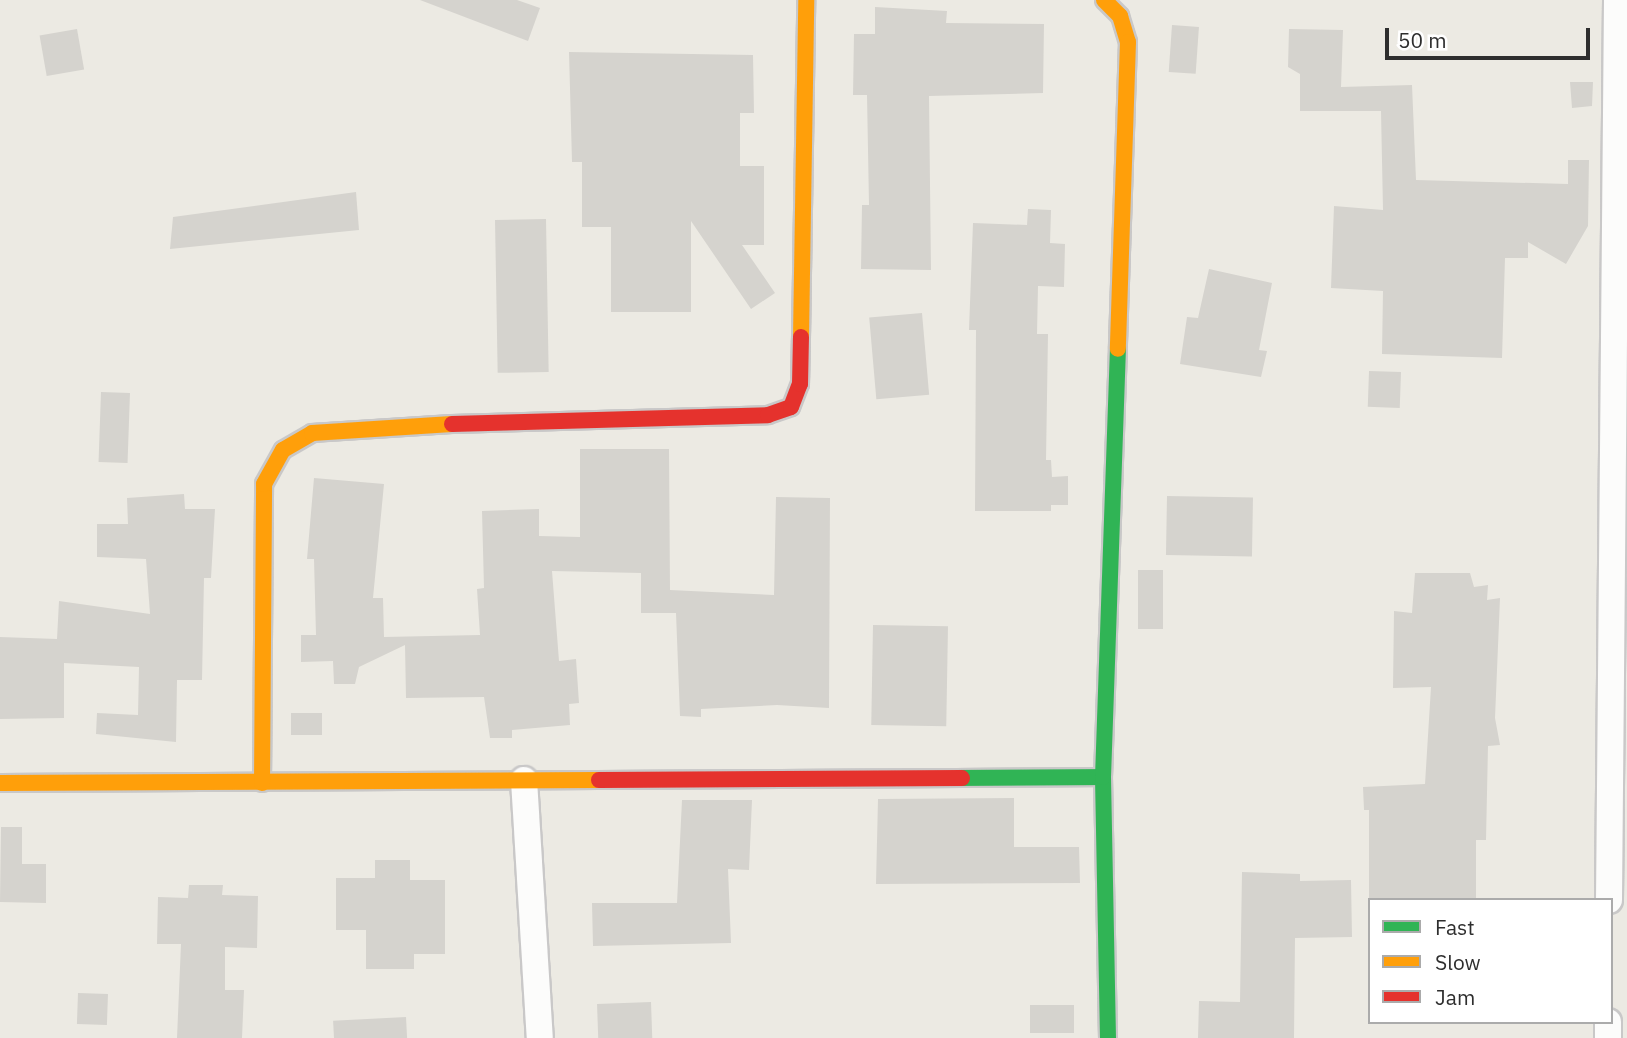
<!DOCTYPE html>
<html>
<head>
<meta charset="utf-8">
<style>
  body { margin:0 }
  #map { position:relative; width:1627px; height:1038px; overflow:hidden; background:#eceae3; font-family:"IBM Plex Sans",sans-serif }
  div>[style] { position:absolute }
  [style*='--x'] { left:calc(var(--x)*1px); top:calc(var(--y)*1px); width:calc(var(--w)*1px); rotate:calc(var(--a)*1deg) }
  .building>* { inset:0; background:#d5d3ce; transform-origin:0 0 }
  .roads { filter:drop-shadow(2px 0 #c9c8c8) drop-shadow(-2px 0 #c9c8c8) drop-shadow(0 2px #c9c8c8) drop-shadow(0 -2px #c9c8c8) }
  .street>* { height:26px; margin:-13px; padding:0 13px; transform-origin:13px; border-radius:13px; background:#fcfcfb }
  .fast>* { height:16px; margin:-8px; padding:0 8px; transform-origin:8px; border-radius:8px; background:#30b455 }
  .slow>* { height:16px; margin:-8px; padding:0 8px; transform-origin:8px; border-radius:8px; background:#ff9f0a }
  .jam>* { height:16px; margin:-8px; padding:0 8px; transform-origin:8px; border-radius:8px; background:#e5322d }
  span { translate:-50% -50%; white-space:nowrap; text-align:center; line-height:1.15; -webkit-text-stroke:7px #fff; paint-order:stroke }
  .legend { position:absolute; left:1368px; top:898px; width:245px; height:126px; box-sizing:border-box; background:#fff; border:2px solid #ababab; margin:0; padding:9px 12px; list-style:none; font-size:21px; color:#2e2e2e }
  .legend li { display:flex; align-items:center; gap:14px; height:35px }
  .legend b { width:35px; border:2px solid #ababab }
  .scale { position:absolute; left:1385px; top:28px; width:205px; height:32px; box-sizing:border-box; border:4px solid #2e2e2e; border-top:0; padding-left:9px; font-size:21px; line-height:24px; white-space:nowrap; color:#2e2e2e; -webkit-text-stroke:5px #fff; paint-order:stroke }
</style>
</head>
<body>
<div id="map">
  <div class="building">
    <div style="clip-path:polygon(420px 0,517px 0,540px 8px,528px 41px)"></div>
    <div style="clip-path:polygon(875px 7px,947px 11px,946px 23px,1044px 24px,1043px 93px,929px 96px,931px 270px,861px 269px,862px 205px,869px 205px,867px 95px,853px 95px,854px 34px,875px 34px)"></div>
    <div style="left:1172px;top:25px;width:27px;height:47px;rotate:4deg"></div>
    <div style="left:77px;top:29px;width:41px;height:38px;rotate:80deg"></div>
    <div style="clip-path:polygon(1289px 29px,1343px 30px,1341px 87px,1412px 85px,1416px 180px,1568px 184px,1568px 160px,1589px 160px,1588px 226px,1566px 264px,1528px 242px,1528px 258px,1505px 258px,1502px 358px,1382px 354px,1383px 291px,1331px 288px,1334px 206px,1383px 210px,1381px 111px,1300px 111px,1300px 74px,1288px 67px)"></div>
    <div style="clip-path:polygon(569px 52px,753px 55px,754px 113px,740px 113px,740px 166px,764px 166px,764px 245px,742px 245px,775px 293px,751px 309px,691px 221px,691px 312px,611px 312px,611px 227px,582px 227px,582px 162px,572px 162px)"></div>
    <div style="clip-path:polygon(1570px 82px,1593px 82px,1592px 106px,1572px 108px)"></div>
    <div style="clip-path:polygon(356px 192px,359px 230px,170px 249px,173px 217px)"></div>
    <div style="clip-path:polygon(1028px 209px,1051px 210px,1050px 243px,1065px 244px,1064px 287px,1038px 286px,1037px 334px,1048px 334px,1046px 460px,1051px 460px,1052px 477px,1068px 476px,1068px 505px,1051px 505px,1051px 511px,975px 511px,976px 330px,969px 330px,973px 223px,1027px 225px)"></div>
    <div style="left:546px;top:219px;width:153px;height:51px;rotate:89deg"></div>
    <div style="clip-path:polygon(1209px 269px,1272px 283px,1259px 350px,1267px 351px,1261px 377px,1180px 364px,1187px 317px,1198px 318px)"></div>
    <div style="left:922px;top:313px;width:82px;height:53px;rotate:85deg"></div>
    <div style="left:1401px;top:372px;width:36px;height:32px;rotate:92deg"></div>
    <div style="left:101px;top:392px;width:29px;height:70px;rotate:2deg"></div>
    <div style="clip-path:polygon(580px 449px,669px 449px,670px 590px,774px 595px,776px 497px,830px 498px,829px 708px,777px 705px,701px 709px,701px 717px,680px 716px,676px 613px,641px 613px,641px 573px,552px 571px,559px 661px,576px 659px,579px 703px,569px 704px,570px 725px,512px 730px,512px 738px,490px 738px,484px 697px,406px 698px,405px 645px,359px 667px,355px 684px,334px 684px,333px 661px,301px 662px,301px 635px,316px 635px,314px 559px,307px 559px,314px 478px,384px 484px,373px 598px,383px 598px,384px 637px,480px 635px,477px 589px,484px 588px,482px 511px,539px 509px,539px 536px,580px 537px)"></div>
    <div style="clip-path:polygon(184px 494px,185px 509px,215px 509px,211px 578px,204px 578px,202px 680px,177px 680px,176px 742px,96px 734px,97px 713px,138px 715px,139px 667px,64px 663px,64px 718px,0 719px,0 637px,57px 639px,59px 601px,150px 614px,146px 559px,97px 557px,97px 524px,128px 524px,127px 498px)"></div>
    <div style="left:1167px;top:496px;width:86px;height:59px;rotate:1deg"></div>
    <div style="left:1138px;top:570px;width:25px;height:59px"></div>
    <div style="clip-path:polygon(1415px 573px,1470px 573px,1474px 587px,1488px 585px,1487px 600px,1500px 598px,1495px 718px,1500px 745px,1488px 746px,1486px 840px,1476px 840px,1476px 900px,1369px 900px,1369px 810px,1364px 810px,1363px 787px,1425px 784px,1431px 687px,1393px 688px,1394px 611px,1412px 613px)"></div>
    <div style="left:873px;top:625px;width:75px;height:100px;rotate:1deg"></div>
    <div style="left:291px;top:713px;width:31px;height:22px"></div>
    <div style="clip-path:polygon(1014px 798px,1014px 847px,1079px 847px,1080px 883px,876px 884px,878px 799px)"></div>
    <div style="clip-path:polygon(682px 800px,752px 800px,749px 870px,728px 869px,731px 943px,593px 946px,592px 903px,677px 903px)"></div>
    <div style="clip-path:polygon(1px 827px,22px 827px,22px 864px,46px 864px,46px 903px,0 902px)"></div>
    <div style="clip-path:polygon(375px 860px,410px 860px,410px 880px,445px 880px,445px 954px,414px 954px,414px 969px,366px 969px,366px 930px,336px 930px,336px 878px,375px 878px)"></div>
    <div style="clip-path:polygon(1242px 872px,1300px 874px,1300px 881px,1351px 880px,1352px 937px,1295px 938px,1294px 1038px,1198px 1038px,1199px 1001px,1240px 1002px)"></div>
    <div style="clip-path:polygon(189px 885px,223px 885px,222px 895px,258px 896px,257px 948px,225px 947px,225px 990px,244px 990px,242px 1038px,177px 1038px,181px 944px,157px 944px,158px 897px,188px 898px)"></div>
    <div style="left:78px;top:993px;width:30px;height:31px;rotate:2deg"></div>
    <div style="left:651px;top:1002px;width:36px;height:54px;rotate:88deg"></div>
    <div style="left:1030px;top:1005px;width:44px;height:28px"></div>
    <div style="left:406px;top:1017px;width:21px;height:73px;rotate:87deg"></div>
  </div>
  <div class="roads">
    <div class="street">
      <div style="--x:524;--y:780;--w:258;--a:86.5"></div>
      <div style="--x:1609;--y:900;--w:900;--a:-89.49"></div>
      <div style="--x:1608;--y:1038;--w:16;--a:-90"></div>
    </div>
    <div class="fast">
      <div style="--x:962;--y:778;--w:141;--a:-0.4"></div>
      <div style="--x:1108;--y:1038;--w:261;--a:-91.1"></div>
      <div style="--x:1103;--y:777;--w:428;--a:-88"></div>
    </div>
    <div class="slow">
      <div style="--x:1104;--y:0;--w:23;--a:45"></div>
      <div style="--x:1120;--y:16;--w:27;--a:73"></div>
      <div style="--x:1128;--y:42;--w:307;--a:91.9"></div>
      <div style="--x:801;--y:337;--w:337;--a:-89.1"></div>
      <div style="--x:0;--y:783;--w:599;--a:-0.29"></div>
      <div style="--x:262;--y:783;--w:299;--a:-89.6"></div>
      <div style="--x:264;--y:484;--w:39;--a:-61"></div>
      <div style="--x:283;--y:450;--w:34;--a:-30"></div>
      <div style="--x:312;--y:433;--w:140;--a:-3.7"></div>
    </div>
    <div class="jam">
      <div style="--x:452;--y:424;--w:316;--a:-1.6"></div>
      <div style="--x:768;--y:415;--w:24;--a:-19"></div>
      <div style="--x:791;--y:407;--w:25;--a:-69"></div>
      <div style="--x:800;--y:384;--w:47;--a:-88.8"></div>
      <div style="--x:599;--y:780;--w:363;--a:-0.3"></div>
    </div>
  </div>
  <ul class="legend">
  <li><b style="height:9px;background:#30b455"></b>Fast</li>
  <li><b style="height:9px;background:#ff9f0a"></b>Slow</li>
  <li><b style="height:9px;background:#e5322d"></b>Jam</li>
  </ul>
  <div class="scale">50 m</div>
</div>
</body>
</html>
